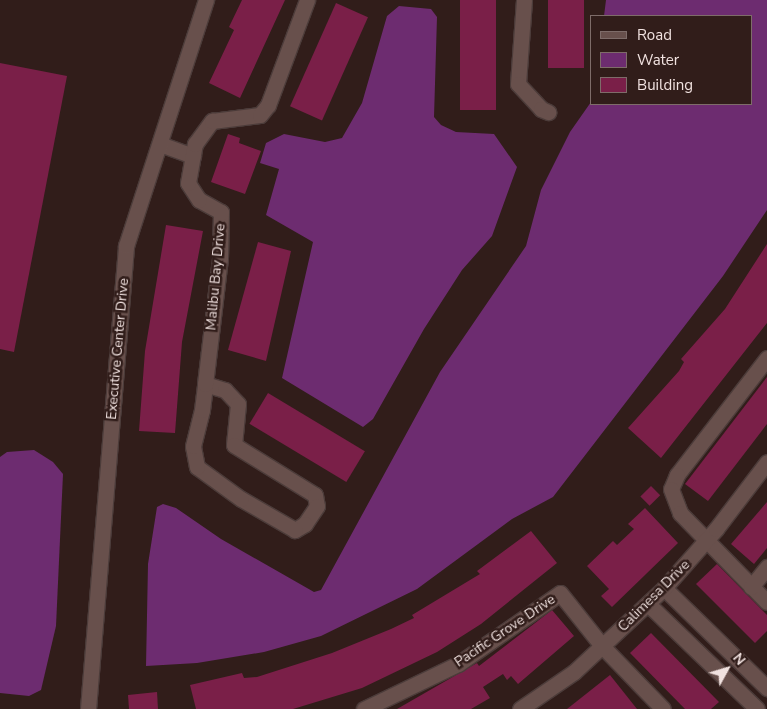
<!DOCTYPE html>
<html>
<head>
<meta charset="utf-8">
<style>
  body { margin:0 }
  #map { position:relative; width:767px; height:709px; overflow:hidden; background:#311d1a; font-family:"Nunito Sans",sans-serif }
  div>[style] { position:absolute }
  [style*='--x'] { left:calc(var(--x)*1px); top:calc(var(--y)*1px); width:calc(var(--w)*1px); rotate:calc(var(--a)*1deg) }
  .water>* { inset:0; background:#6d2c70 }
  .building>* { inset:0; background:#7a1f48; transform-origin:0 0 }
  .roads { filter:drop-shadow(1px 0 #4c3c3a) drop-shadow(-1px 0 #4c3c3a) drop-shadow(0 1px #4c3c3a) drop-shadow(0 -1px #4c3c3a) }
  .minor>* { height:15px; margin:-7.5px; padding:0 7.5px; transform-origin:7.5px; border-radius:7.5px; background:#68504c }
  .tertiary>* { height:15px; margin:-7.5px; padding:0 7.5px; transform-origin:7.5px; border-radius:7.5px; background:#68504c }
  span { translate:-50% -50%; white-space:nowrap; text-align:center; line-height:1.15; -webkit-text-stroke:5px #311d1a; paint-order:stroke }
  .street-label { font-size:14px; color:#f1e2e0 }
  .legend { position:absolute; left:590px; top:15px; width:162px; height:90px; box-sizing:border-box; background:#311d1a; border:1px solid #7e6c69; margin:0; padding:6px 9px; list-style:none; font-size:15px; color:#f1e2e0 }
  .legend li { display:flex; align-items:center; gap:10px; height:25px }
  .legend b { width:25px; border:1px solid #7e6c69 }
  .north { position:absolute; left:702px; top:644px; width:50px; height:50px; -webkit-text-stroke:4px #311d1a; paint-order:stroke; rotate:51deg; font-size:14px; font-weight:700; line-height:20px; text-align:center; color:#f1e2e0 }
  .north::after { content:''; display:block; margin:auto; width:18px; height:22px; background:#f1e2e0; clip-path:polygon(50% 0,100% 100%,50% 72%,0 100%) }
</style>
</head>
<body>
<div id="map">
  <div class="water">
    <div style="clip-path:polygon(606px 0,767px 0,767px 210px,723px 276px,553px 497px,512px 519px,417px 589px,321px 636px,264px 652px,197px 663px,146px 666px,148px 564px,157px 507px,163px 504px,176px 508px,221px 539px,314px 592px,321px 590px,440px 372px,526px 246px,541px 190px,570px 132px,591px 102px,751px 104px,751px 16px,604px 16px)"></div>
    <div style="clip-path:polygon(399px 6px,431px 9px,437px 17px,434px 117px,441px 125px,456px 132px,494px 134px,517px 167px,492px 236px,462px 270px,424px 329px,373px 419px,363px 427px,282px 378px,313px 242px,266px 215px,279px 169px,260px 163px,266px 143px,284px 134px,325px 142px,342px 138px,362px 103px,387px 16px)"></div>
    <div style="clip-path:polygon(34px 450px,53px 462px,63px 474px,56px 626px,41px 690px,29px 696px,0 693px,0 457px,7px 452px)"></div>
  </div>
  <div class="building">
    <div style="clip-path:polygon(242px 0,285px 0,240px 98px,209px 83px,234px 30px,229px 27px)"></div>
    <div style="left:460px;top:0;width:36px;height:110px"></div>
    <div style="left:548px;top:0;width:36px;height:68px"></div>
    <div style="left:336px;top:3px;width:35px;height:113px;rotate:24deg"></div>
    <div style="clip-path:polygon(0 63px,67px 76px,14px 352px,0 349px)"></div>
    <div style="clip-path:polygon(228px 134px,240px 138px,239px 143px,261px 151px,245px 194px,211px 182px)"></div>
    <div style="clip-path:polygon(166px 225px,203px 231px,182px 342px,175px 433px,139px 431px,145px 351px)"></div>
    <div style="clip-path:polygon(258px 242px,291px 251px,266px 361px,228px 350px)"></div>
    <div style="clip-path:polygon(767px 244px,767px 323px,661px 458px,628px 428px,679px 371px,684px 362px,681px 359px,725px 309px)"></div>
    <div style="clip-path:polygon(767px 377px,767px 424px,708px 501px,685px 484px)"></div>
    <div style="left:268px;top:393px;width:113px;height:36px;rotate:31deg"></div>
    <div style="left:651px;top:486px;width:13px;height:15px;rotate:45deg"></div>
    <div style="clip-path:polygon(767px 502px,767px 548px,754px 564px,731px 544px)"></div>
    <div style="clip-path:polygon(645px 508px,678px 543px,612px 607px,601px 596px,609px 589px,587px 566px,613px 541px,617px 545px,634px 529px,628px 524px)"></div>
    <div style="clip-path:polygon(531px 531px,557px 563px,481px 624px,437px 652px,362px 688px,293px 709px,196px 709px,190px 685px,242px 673px,244px 678px,257px 677px,332px 653px,391px 629px,414px 618px,412px 615px,480px 574px,477px 571px)"></div>
    <div style="clip-path:polygon(717px 564px,767px 615px,767px 631px,755px 643px,696px 584px)"></div>
    <div style="clip-path:polygon(552px 610px,574px 636px,518px 684px,511px 676px,507px 680px,503px 674px,483px 687px,490px 698px,471px 709px,397px 709px,477px 663px,479px 666px)"></div>
    <div style="clip-path:polygon(651px 633px,719px 702px,711px 709px,685px 709px,630px 653px)"></div>
    <div style="clip-path:polygon(610px 675px,637px 709px,567px 709px)"></div>
    <div style="clip-path:polygon(157px 692px,158px 709px,129px 709px,128px 695px)"></div>
  </div>
  <div class="roads">
    <div class="minor">
      <div style="--x:524;--y:0;--w:84;--a:94.1"></div>
      <div style="--x:518;--y:84;--w:34;--a:47"></div>
      <div style="--x:541;--y:109;--w:8;--a:23"></div>
      <div style="--x:160;--y:144;--w:35;--a:20"></div>
      <div style="--x:767;--y:358;--w:148;--a:127.6"></div>
      <div style="--x:677;--y:475;--w:15;--a:113"></div>
      <div style="--x:671;--y:489;--w:26;--a:69"></div>
      <div style="--x:680;--y:513;--w:124;--a:45.7"></div>
      <div style="--x:205;--y:384;--w:21;--a:17"></div>
      <div style="--x:225;--y:390;--w:19;--a:47"></div>
      <div style="--x:238;--y:404;--w:41;--a:95.6"></div>
      <div style="--x:234;--y:445;--w:95;--a:31.7"></div>
      <div style="--x:315;--y:495;--w:11;--a:80"></div>
      <div style="--x:317;--y:506;--w:22;--a:124"></div>
      <div style="--x:305;--y:524;--w:12;--a:149"></div>
      <div style="--x:295;--y:530;--w:62;--a:-150.1"></div>
      <div style="--x:241;--y:499;--w:54;--a:-144"></div>
      <div style="--x:197;--y:467;--w:21;--a:-101"></div>
      <div style="--x:193;--y:446;--w:37;--a:-76"></div>
      <div style="--x:202;--y:410;--w:26;--a:-83"></div>
      <div style="--x:205;--y:384;--w:126;--a:-83.2"></div>
      <div style="--x:220;--y:259;--w:47;--a:-88.8"></div>
      <div style="--x:221;--y:212;--w:25;--a:-151"></div>
      <div style="--x:199;--y:200;--w:20;--a:-123"></div>
      <div style="--x:188;--y:183;--w:40;--a:-80"></div>
      <div style="--x:195;--y:144;--w:29;--a:-54"></div>
      <div style="--x:212;--y:121;--w:48;--a:-7.1"></div>
      <div style="--x:260;--y:115;--w:13;--a:-51"></div>
      <div style="--x:268;--y:105;--w:112;--a:-69.6"></div>
      <div style="--x:751;--y:587;--w:26;--a:-51"></div>
      <div style="--x:664;--y:588;--w:144;--a:44.2"></div>
      <div style="--x:648;--y:604;--w:151;--a:43.9"></div>
      <div style="--x:364;--y:709;--w:104;--a:-25.6"></div>
      <div style="--x:458;--y:664;--w:124;--a:-34.8"></div>
      <div style="--x:560;--y:593;--w:69;--a:51.5"></div>
      <div style="--x:603;--y:647;--w:86;--a:45.9"></div>
      <div style="--x:520;--y:709;--w:65;--a:-34.4"></div>
      <div style="--x:574;--y:672;--w:123;--a:-43"></div>
      <div style="--x:664;--y:588;--w:79;--a:-48.6"></div>
      <div style="--x:716;--y:529;--w:84;--a:-52.7"></div>
    </div>
    <div class="tertiary">
      <div style="--x:88;--y:709;--w:465;--a:-85.3"></div>
      <div style="--x:126;--y:246;--w:259;--a:-72"></div>
    </div>
  </div>
  <div class="street-label">
    <span style="left:216px;top:277px;rotate:-85deg">Malibu Bay Drive</span>
    <span style="left:118px;top:349px;rotate:-85deg">Executive Center Drive</span>
    <span style="left:654px;top:596px;rotate:-45deg">Calimesa Drive</span>
    <span style="left:505px;top:631px;rotate:-34deg">Pacific Grove Drive</span>
  </div>
  <ul class="legend">
  <li><b style="height:6px;background:#68504c"></b>Road</li>
  <li><b style="height:14px;background:#6d2c70"></b>Water</li>
  <li><b style="height:14px;background:#7a1f48"></b>Building</li>
  </ul>
  <div class="north">N</div>
</div>
</body>
</html>
